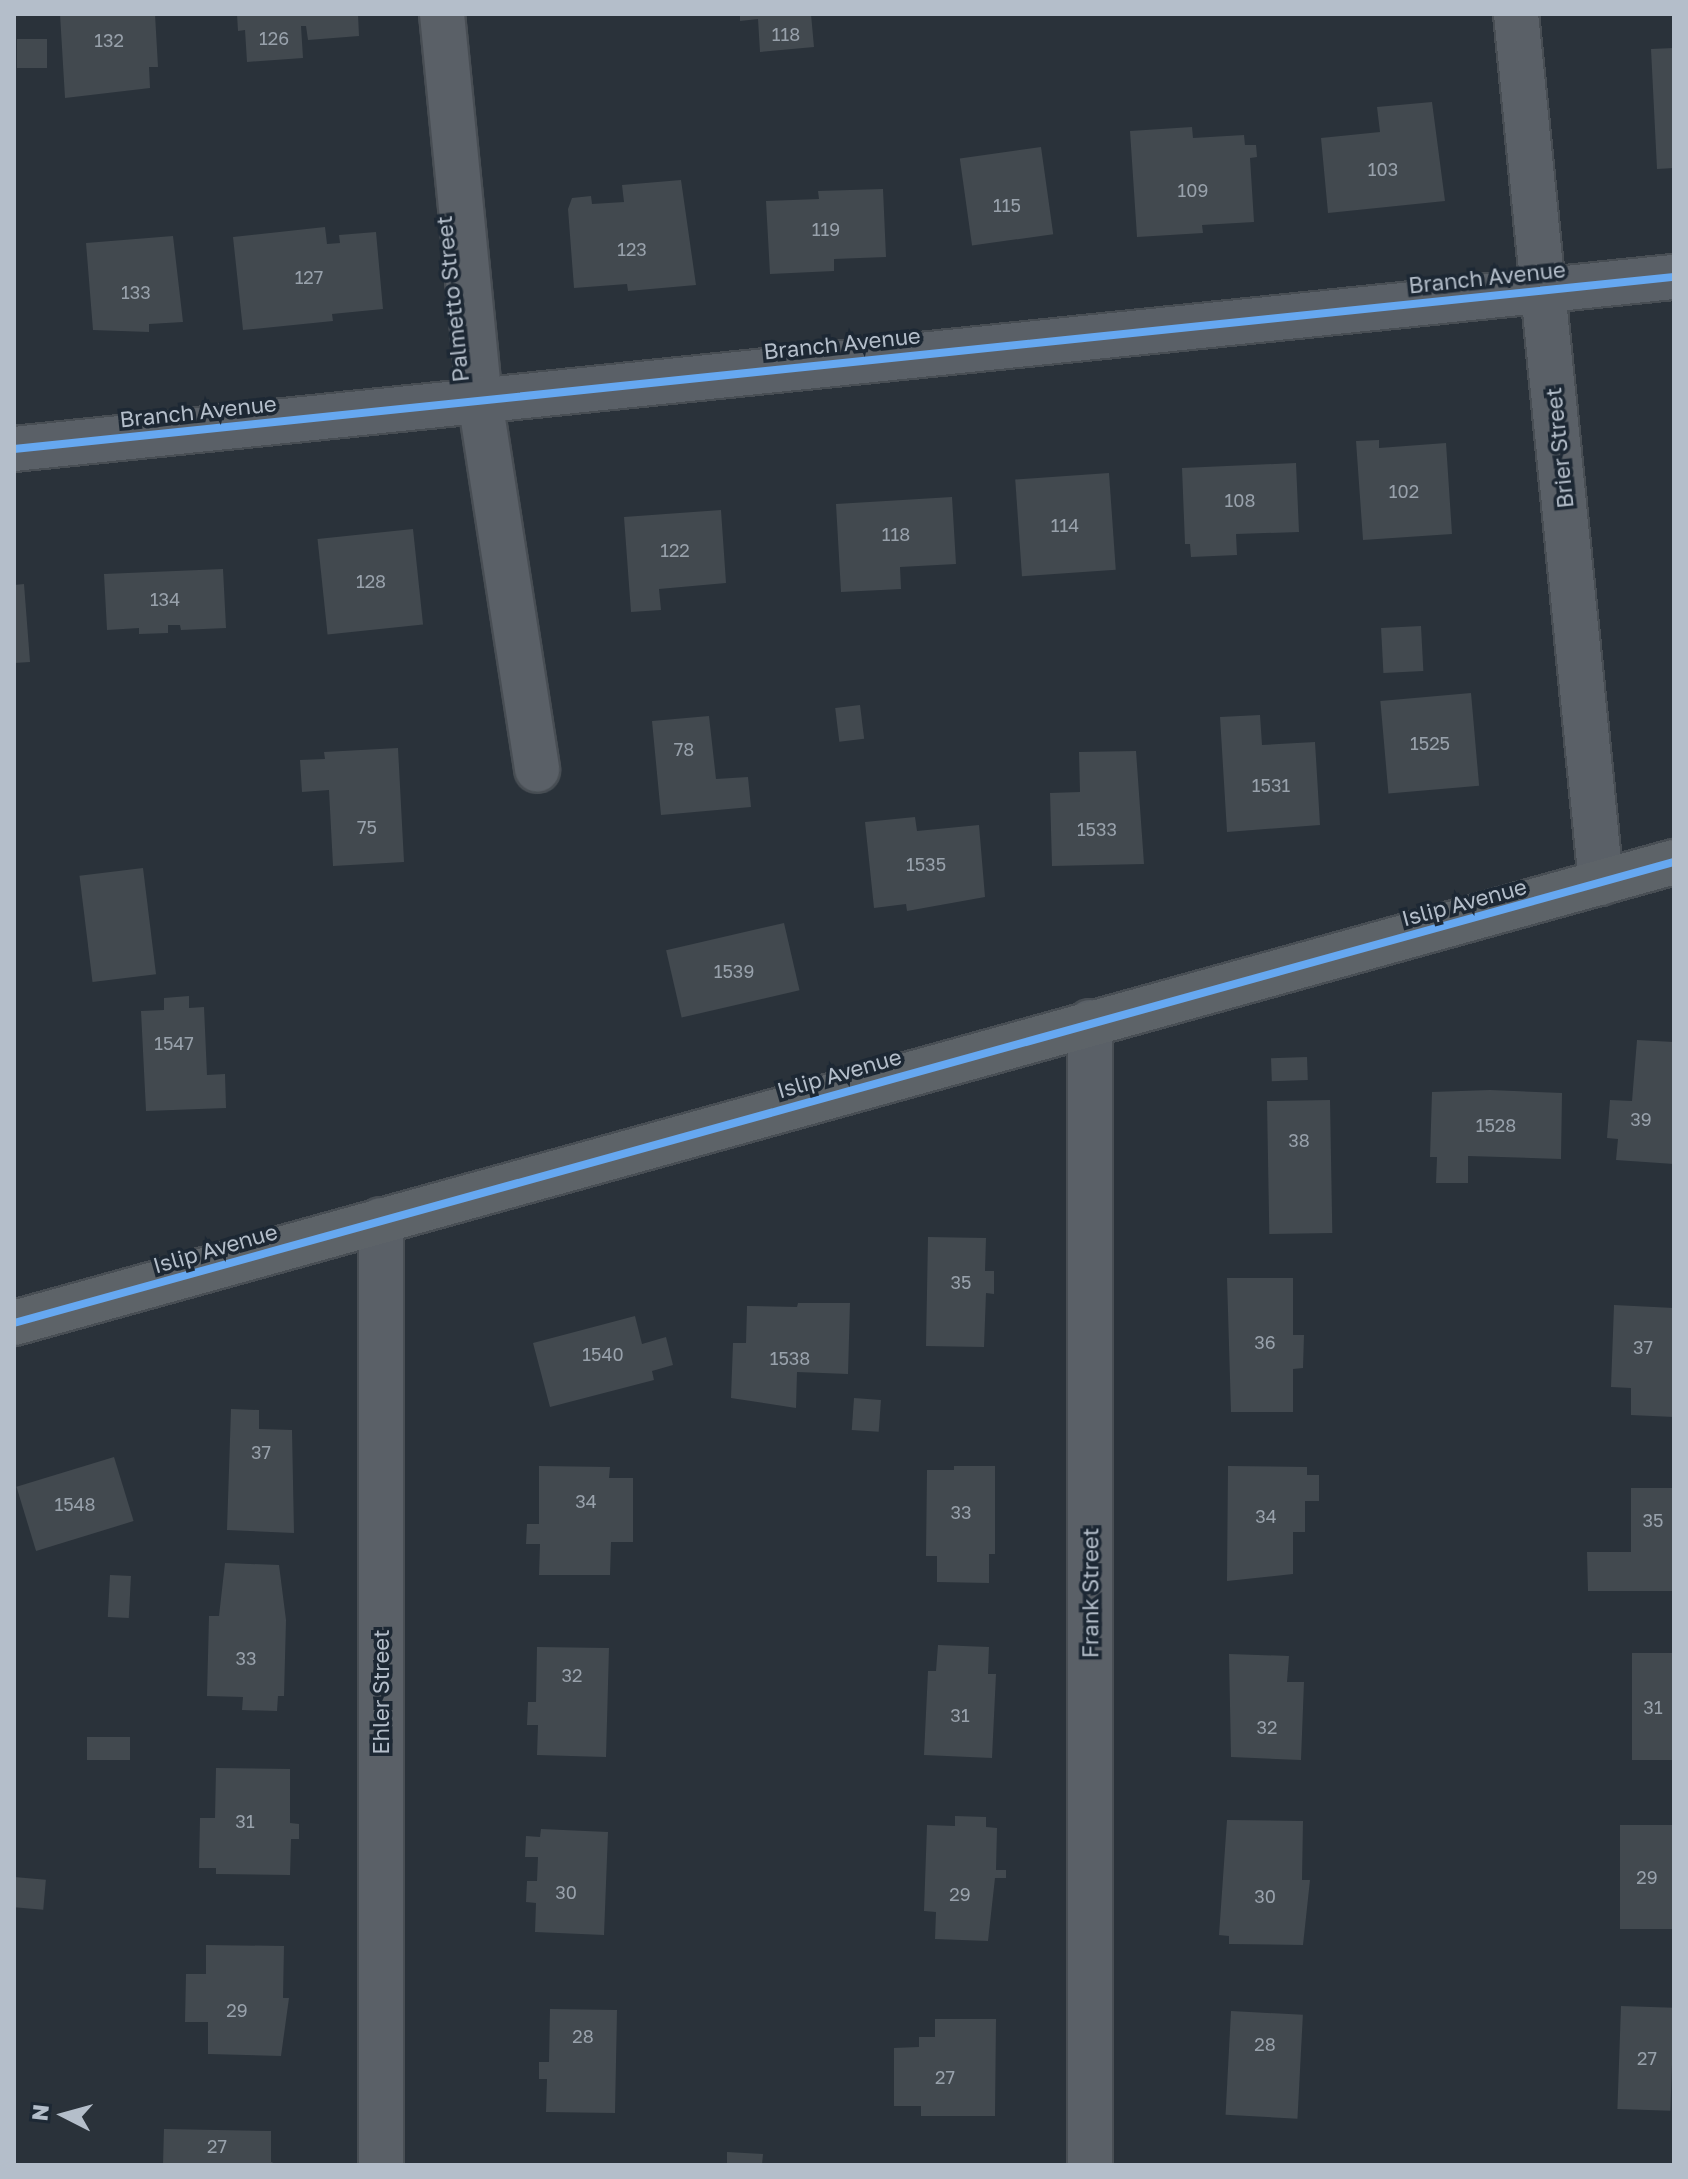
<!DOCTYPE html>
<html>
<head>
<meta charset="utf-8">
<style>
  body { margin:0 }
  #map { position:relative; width:1688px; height:2179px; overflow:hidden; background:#2a323a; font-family:"Golos Text",sans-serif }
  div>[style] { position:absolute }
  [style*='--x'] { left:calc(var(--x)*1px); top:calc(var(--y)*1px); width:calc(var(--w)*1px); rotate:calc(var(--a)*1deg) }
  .building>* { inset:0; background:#42494f; transform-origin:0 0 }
  .roads { filter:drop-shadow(2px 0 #484e54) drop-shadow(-2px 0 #484e54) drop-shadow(0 2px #484e54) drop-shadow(0 -2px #484e54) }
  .minor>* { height:44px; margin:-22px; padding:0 22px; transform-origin:22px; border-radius:22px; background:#5a6067 }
  .primary>* { height:44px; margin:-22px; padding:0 22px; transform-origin:22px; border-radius:22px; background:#5d6368 }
  .cycleway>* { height:8px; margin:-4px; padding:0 4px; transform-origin:4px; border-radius:4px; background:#66a8f1 }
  span { translate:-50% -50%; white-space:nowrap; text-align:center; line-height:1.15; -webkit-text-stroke:7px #1d2834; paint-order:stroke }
  .number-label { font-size:18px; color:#98a1ab }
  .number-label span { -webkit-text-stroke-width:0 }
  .street-label { font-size:22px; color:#b4beca }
  .frame { position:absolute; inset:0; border:16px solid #b4beca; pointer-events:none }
  .north { position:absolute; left:24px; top:2075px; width:80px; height:80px; -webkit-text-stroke:6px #1d2834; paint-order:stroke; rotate:276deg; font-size:22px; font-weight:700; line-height:32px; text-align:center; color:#b4beca }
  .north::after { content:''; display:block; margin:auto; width:28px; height:36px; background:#b4beca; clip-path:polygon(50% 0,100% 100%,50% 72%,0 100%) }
</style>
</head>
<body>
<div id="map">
  <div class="building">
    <div style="clip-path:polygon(60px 14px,155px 14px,158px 67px,149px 67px,150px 88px,65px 98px)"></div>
    <div style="clip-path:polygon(237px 14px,358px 14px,359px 36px,308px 40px,306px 26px,301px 26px,303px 58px,247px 62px,245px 30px,238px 31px)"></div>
    <div style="clip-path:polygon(740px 14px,811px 14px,814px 47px,760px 52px,758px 19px,740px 21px)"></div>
    <div style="left:17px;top:39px;width:30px;height:29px"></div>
    <div style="clip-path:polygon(1674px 48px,1674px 168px,1657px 169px,1651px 49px)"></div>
    <div style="clip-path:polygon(1432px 102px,1445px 201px,1328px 213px,1321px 138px,1380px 132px,1377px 107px)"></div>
    <div style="clip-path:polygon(1192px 127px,1193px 138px,1244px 135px,1245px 145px,1256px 145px,1257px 157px,1250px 158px,1254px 222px,1202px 225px,1203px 233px,1137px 237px,1130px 131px)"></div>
    <div style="left:1041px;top:147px;width:88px;height:82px;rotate:82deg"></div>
    <div style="clip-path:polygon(681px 180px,696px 285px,628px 291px,627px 284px,574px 288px,568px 209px,572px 198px,591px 196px,592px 204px,624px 202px,622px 185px)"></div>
    <div style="clip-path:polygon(883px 189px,886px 257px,834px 259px,834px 271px,770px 274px,766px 201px,819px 199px,818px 191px)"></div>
    <div style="clip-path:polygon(325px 227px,327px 244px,340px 243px,339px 235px,376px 232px,383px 309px,332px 314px,333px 321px,243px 330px,233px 237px)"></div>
    <div style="clip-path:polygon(173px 236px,183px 322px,149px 324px,149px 332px,93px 330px,86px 243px)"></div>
    <div style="clip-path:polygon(1379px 440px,1379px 448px,1446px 443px,1452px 534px,1363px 540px,1356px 441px)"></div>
    <div style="clip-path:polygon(1296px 463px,1299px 532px,1236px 534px,1237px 555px,1191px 557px,1190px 544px,1185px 544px,1182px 468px)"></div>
    <div style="left:1109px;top:473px;width:97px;height:94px;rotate:86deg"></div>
    <div style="clip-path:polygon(952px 497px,956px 564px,900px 567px,901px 589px,841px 592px,836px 504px)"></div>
    <div style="clip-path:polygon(721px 510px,726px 583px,659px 589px,661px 610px,631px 612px,624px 517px)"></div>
    <div style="left:413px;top:529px;width:96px;height:96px;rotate:84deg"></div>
    <div style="clip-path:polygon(223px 569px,226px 628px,181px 630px,180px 625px,168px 625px,168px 633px,139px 634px,139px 628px,107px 630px,104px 574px)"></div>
    <div style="clip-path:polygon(24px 584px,30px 662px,14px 663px,14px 585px)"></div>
    <div style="left:1421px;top:626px;width:45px;height:40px;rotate:87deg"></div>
    <div style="left:1471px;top:693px;width:93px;height:91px;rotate:85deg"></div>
    <div style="left:860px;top:705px;width:34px;height:25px;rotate:83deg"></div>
    <div style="clip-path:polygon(1260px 715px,1262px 745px,1315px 742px,1320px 825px,1227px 832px,1220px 717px)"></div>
    <div style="clip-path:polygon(709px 716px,716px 779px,748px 777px,751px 807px,661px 815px,652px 721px)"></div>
    <div style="clip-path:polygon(398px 748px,404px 862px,333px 866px,329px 790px,302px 792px,300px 760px,325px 759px,324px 752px)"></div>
    <div style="clip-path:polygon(1136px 751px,1144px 864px,1052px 866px,1050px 793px,1080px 792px,1079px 752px)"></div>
    <div style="clip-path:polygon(915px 817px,917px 831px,979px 825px,985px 897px,907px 911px,906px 904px,874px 908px,865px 822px)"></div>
    <div style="left:143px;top:868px;width:107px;height:64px;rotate:83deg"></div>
    <div style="left:784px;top:923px;width:69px;height:121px;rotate:77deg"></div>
    <div style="clip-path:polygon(189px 996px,189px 1008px,204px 1007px,207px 1075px,225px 1074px,226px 1108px,146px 1111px,141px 1011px,164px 1010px,164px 998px)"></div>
    <div style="clip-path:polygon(1637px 1040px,1674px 1042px,1674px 1164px,1616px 1160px,1618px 1139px,1607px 1138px,1610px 1100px,1632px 1101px)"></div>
    <div style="left:1307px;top:1057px;width:23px;height:36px;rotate:88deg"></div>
    <div style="clip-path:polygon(1490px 1090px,1562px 1093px,1561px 1159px,1468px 1156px,1468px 1183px,1436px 1183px,1437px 1157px,1430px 1157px,1432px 1092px)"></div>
    <div style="left:1330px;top:1100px;width:133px;height:63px;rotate:89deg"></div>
    <div style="clip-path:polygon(928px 1237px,986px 1238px,985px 1271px,994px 1271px,994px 1294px,986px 1293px,984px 1347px,926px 1346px)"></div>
    <div style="clip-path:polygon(1227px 1278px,1293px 1278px,1293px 1335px,1304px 1335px,1303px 1368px,1293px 1369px,1293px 1412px,1231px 1412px)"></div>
    <div style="clip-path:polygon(798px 1303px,850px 1303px,848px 1374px,797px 1372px,796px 1408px,731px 1398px,733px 1343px,746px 1343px,747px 1306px,797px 1307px)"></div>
    <div style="clip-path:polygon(1614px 1305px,1674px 1308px,1674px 1417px,1631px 1415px,1631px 1388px,1611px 1387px)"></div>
    <div style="clip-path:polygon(635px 1316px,642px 1344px,666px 1337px,673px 1365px,652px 1371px,654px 1380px,550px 1407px,533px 1343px)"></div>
    <div style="left:854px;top:1398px;width:27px;height:32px;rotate:4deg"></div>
    <div style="clip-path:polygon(231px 1409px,259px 1410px,259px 1429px,292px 1430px,294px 1533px,227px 1530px)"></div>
    <div style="left:114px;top:1457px;width:67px;height:102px;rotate:73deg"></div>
    <div style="clip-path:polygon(539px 1466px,610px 1467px,609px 1478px,633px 1478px,633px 1542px,611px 1542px,610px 1575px,539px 1575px,540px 1544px,526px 1544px,527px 1524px,539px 1524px)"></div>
    <div style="clip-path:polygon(954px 1466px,995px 1466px,995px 1554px,989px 1554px,989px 1583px,937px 1582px,937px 1556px,926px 1556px,927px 1470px,954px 1470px)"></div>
    <div style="clip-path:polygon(1228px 1466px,1307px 1467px,1307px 1475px,1319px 1475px,1319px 1501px,1305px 1501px,1305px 1532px,1293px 1532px,1293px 1574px,1227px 1581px)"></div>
    <div style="clip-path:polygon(1631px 1488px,1674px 1488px,1674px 1591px,1588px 1591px,1587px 1552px,1631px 1552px)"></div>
    <div style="clip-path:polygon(225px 1563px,279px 1565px,286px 1620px,284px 1696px,278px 1696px,277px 1711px,242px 1710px,243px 1697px,207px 1696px,209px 1616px,219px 1616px)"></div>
    <div style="left:110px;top:1575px;width:21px;height:42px;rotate:3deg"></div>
    <div style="clip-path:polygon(938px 1645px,989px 1647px,988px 1674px,996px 1674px,992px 1758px,924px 1755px,928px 1671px,936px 1671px)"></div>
    <div style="clip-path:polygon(537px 1647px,609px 1648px,606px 1757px,537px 1755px,538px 1725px,527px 1725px,528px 1702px,536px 1702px)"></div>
    <div style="left:1632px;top:1653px;width:42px;height:107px"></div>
    <div style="clip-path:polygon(1229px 1654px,1289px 1656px,1287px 1682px,1304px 1682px,1301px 1760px,1231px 1757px)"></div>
    <div style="left:130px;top:1737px;width:23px;height:43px;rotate:90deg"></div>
    <div style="clip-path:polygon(216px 1768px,290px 1769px,290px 1823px,299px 1824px,299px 1839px,291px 1839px,290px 1875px,216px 1874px,216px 1868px,199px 1868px,200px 1818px,215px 1818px)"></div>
    <div style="clip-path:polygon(955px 1816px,986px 1817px,986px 1827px,997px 1828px,996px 1870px,1006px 1870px,1006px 1878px,995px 1878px,988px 1941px,935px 1939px,936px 1912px,924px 1911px,927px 1825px,955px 1826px)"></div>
    <div style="clip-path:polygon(1227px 1820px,1303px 1821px,1302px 1880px,1310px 1880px,1303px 1945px,1229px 1944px,1229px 1936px,1219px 1935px)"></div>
    <div style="left:1620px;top:1825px;width:54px;height:104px"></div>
    <div style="clip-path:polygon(541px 1829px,608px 1832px,604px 1935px,535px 1932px,536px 1903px,526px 1902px,527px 1881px,537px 1881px,538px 1857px,525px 1857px,526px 1836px,540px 1837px)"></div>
    <div style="left:14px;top:1877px;width:32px;height:30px;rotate:5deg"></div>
    <div style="clip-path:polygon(206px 1945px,284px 1946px,283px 1998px,289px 1998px,281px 2056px,208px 2054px,208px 2022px,185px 2022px,186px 1974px,206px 1974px)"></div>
    <div style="left:1621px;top:2006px;width:53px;height:103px;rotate:2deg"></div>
    <div style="clip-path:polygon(550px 2009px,617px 2010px,615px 2113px,546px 2112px,547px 2079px,539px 2079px,539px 2062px,549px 2062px)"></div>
    <div style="left:1231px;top:2011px;width:72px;height:104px;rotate:3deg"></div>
    <div style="clip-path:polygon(935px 2019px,996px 2019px,995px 2116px,921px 2116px,921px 2106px,894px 2106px,894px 2048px,919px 2047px,919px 2037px,935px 2037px)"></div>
    <div style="clip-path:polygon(164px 2129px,271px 2131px,271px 2162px,279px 2165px,163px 2165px)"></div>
    <div style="clip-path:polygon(727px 2152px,763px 2154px,762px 2165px,727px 2165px)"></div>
  </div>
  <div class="roads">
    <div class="minor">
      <div style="--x:442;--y:14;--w:388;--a:84.4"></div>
      <div style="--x:480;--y:400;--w:374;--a:81.2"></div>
      <div style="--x:1516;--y:14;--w:873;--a:84.41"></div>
      <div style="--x:14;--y:449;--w:1669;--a:-5.92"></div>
      <div style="--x:1090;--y:1022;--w:1143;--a:90"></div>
      <div style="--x:381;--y:1220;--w:945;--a:90"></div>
    </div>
    <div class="primary">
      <div style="--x:14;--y:1323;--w:1723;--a:-15.52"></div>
    </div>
  </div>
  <div class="cycleway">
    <div style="--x:14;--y:449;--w:1669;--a:-5.92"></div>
    <div style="--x:14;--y:1323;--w:1723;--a:-15.52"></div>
  </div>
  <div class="number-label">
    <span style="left:786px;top:34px">118</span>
    <span style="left:274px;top:38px">126</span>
    <span style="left:109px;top:40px">132</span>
    <span style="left:1383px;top:169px">103</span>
    <span style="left:1193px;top:190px">109</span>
    <span style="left:1007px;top:205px">115</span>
    <span style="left:826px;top:229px">119</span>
    <span style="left:632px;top:249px">123</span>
    <span style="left:309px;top:277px">127</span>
    <span style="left:136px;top:292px">133</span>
    <span style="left:1404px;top:491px">102</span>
    <span style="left:1240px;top:500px">108</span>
    <span style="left:1065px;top:525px">114</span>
    <span style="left:896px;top:534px">118</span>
    <span style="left:675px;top:550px">122</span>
    <span style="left:371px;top:581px">128</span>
    <span style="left:165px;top:599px">134</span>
    <span style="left:1430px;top:743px">1525</span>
    <span style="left:684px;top:749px">78</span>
    <span style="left:1271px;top:785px">1531</span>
    <span style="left:367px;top:827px">75</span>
    <span style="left:1097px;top:829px">1533</span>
    <span style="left:926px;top:864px">1535</span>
    <span style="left:734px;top:971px">1539</span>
    <span style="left:174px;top:1043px">1547</span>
    <span style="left:1641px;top:1119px">39</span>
    <span style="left:1496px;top:1125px">1528</span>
    <span style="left:1299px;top:1140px">38</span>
    <span style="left:961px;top:1282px">35</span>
    <span style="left:1265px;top:1342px">36</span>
    <span style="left:1643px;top:1347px">37</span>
    <span style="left:603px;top:1354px">1540</span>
    <span style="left:790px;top:1358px">1538</span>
    <span style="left:261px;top:1452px">37</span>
    <span style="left:586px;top:1501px">34</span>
    <span style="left:75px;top:1504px">1548</span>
    <span style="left:961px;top:1512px">33</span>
    <span style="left:1266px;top:1516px">34</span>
    <span style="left:1653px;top:1520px">35</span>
    <span style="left:246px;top:1658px">33</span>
    <span style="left:572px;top:1675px">32</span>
    <span style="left:1653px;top:1707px">31</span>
    <span style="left:960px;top:1715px">31</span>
    <span style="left:1267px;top:1727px">32</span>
    <span style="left:245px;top:1821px">31</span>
    <span style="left:1647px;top:1877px">29</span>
    <span style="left:566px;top:1892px">30</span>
    <span style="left:960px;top:1894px">29</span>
    <span style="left:1265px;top:1896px">30</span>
    <span style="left:237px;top:2010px">29</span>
    <span style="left:583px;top:2036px">28</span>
    <span style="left:1265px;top:2044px">28</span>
    <span style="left:1647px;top:2058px">27</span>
    <span style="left:945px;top:2077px">27</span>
    <span style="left:217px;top:2146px">27</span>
  </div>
  <div class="street-label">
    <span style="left:1487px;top:277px;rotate:-6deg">Branch Avenue</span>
    <span style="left:452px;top:299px;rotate:-96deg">Palmetto Street</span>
    <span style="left:842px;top:343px;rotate:-6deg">Branch Avenue</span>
    <span style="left:198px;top:411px;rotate:-6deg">Branch Avenue</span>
    <span style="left:1559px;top:448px;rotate:-96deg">Brier Street</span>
    <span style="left:1464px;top:902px;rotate:-15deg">Islip Avenue</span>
    <span style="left:839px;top:1073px;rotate:-16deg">Islip Avenue</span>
    <span style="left:215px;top:1248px;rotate:-16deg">Islip Avenue</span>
    <span style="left:1090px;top:1593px;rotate:-90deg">Frank Street</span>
    <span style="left:381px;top:1692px;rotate:-90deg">Ehler Street</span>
  </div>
  <div class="frame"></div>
  <div class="north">N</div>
</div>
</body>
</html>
